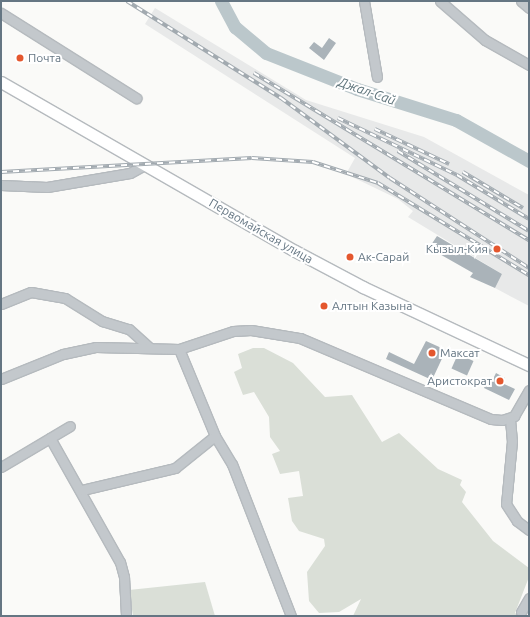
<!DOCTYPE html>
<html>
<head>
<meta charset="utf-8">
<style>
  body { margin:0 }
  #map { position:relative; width:530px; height:617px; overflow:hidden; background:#fafaf8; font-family:Ubuntu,sans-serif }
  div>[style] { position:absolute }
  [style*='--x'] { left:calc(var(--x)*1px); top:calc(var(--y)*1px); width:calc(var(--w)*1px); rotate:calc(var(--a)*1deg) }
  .built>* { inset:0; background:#e8e9e9 }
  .green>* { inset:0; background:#dadfd7 }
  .river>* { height:13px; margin:-6.5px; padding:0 6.5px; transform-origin:6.5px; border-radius:6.5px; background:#bbc7cb }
  .building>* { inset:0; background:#aab3b9; transform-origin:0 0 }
  .roads { filter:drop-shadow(1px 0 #b5babe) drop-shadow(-1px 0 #b5babe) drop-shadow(0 1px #b5babe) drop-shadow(0 -1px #b5babe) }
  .minor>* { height:9px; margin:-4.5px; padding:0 4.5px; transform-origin:4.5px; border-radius:4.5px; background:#c3c8cc }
  .major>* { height:11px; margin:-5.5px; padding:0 5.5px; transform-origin:5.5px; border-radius:5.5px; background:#fff }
  .rail>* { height:3.5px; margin-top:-1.75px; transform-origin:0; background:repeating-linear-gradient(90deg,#fff 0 6px,#a2aab0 0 12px); box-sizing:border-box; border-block:1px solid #a2aab0 }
  .dots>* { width:11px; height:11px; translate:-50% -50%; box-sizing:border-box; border:2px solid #fff; border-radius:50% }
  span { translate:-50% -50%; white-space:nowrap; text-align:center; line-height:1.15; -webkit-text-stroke:4px #fff; paint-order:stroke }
  .poi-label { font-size:12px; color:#657683 }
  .left { translate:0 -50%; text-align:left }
  .right { translate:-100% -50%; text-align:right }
  .street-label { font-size:12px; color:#657683 }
  .water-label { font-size:13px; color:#60757c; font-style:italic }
  .frame { position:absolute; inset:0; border:2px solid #657683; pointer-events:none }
</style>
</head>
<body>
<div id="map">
  <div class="built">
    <div style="clip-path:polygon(155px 8px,306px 100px,424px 137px,529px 195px,529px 306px,495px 288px,502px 274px,408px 217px,413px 211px,398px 199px,346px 174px,355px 158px,145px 24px)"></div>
  </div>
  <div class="green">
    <div style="clip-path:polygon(253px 348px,264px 348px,293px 363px,325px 397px,352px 395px,382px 442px,399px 433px,438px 469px,462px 480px,460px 485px,466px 492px,462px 502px,493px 541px,529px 568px,529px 577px,515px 613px,520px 616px,353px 616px,361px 599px,339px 612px,319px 613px,309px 601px,307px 572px,325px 546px,324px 539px,299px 531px,292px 521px,288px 498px,303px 496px,299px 471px,280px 474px,272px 454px,280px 451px,270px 437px,269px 417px,254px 392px,243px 395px,234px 372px,242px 368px,238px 354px)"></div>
    <div style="clip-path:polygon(205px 582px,215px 616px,133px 616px,129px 590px)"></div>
  </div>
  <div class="river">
    <div style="--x:221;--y:1;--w:30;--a:62"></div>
    <div style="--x:235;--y:27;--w:40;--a:40"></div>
    <div style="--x:266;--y:53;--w:98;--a:21.6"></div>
    <div style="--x:357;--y:89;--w:104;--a:17.4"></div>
    <div style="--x:456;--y:120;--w:84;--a:29.3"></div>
  </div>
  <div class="building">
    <div style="clip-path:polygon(329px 38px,336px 43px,324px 60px,309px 48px,314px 42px,322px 48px)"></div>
    <div style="clip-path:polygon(437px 236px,502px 274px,495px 288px,470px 277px,473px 273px,429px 248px)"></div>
    <div style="clip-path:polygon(426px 341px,446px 350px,432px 380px,386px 359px,389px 352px,414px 364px)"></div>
    <div style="left:458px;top:354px;width:17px;height:16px;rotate:24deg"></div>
    <div style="clip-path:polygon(496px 373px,505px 378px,502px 383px,515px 389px,509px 400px,484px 388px,489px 377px,493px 379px)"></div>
  </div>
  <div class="roads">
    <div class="minor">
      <div style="--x:364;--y:1;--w:77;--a:80.3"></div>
      <div style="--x:440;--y:1;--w:60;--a:40.9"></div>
      <div style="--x:485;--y:40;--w:51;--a:29.6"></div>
      <div style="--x:521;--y:1;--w:11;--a:41"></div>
      <div style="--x:1;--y:13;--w:160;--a:32.2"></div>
      <div style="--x:1;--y:185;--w:46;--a:2.5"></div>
      <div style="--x:47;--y:187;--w:84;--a:-9.6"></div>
      <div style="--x:130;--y:173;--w:18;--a:-29"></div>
      <div style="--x:1;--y:304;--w:32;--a:-22"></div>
      <div style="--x:31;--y:292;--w:35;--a:10"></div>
      <div style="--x:65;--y:298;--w:44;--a:31.9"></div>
      <div style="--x:102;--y:321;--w:28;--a:17"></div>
      <div style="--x:129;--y:329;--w:28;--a:42"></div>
      <div style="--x:179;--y:349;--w:94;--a:67.5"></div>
      <div style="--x:215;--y:436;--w:33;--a:59"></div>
      <div style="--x:232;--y:464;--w:163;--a:68.8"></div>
      <div style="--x:1;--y:379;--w:67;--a:-22"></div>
      <div style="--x:63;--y:354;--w:34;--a:-12"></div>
      <div style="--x:96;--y:347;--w:83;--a:1.4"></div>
      <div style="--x:179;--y:349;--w:57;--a:-18.4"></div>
      <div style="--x:233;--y:331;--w:18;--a:-3"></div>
      <div style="--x:251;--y:330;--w:50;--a:9.3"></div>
      <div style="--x:300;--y:338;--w:207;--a:23"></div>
      <div style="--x:491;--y:419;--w:11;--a:5"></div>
      <div style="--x:502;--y:420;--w:13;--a:-18"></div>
      <div style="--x:514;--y:416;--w:30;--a:-60"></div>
      <div style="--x:510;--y:419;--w:22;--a:85"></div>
      <div style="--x:512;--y:441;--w:63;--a:95.4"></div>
      <div style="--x:506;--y:504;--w:20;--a:57"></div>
      <div style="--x:517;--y:521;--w:15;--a:37"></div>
      <div style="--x:50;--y:438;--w:142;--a:60.6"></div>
      <div style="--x:120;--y:562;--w:16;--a:75"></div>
      <div style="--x:124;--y:577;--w:39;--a:87"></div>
      <div style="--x:1;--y:467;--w:80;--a:-30.7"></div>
      <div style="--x:82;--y:490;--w:96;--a:-13.3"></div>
      <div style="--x:175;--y:468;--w:51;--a:-38.7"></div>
      <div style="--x:521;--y:612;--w:16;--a:-60"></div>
    </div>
    <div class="major">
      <div style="--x:1;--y:82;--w:339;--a:29.9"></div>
      <div style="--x:295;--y:251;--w:77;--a:27.9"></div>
      <div style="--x:363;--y:287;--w:183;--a:25.2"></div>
    </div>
  </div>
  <div class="rail">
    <div style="--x:127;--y:1;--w:182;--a:32.2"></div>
    <div style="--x:281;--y:98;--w:135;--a:36.3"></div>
    <div style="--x:390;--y:178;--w:166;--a:32.9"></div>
    <div style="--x:254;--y:73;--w:322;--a:31.3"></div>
    <div style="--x:338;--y:118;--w:132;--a:25.6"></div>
    <div style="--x:457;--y:175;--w:84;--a:31.4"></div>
    <div style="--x:375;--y:129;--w:82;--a:25.3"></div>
    <div style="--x:398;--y:151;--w:153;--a:31.4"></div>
    <div style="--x:1;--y:172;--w:251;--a:-3.2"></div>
    <div style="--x:252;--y:158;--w:61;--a:3.8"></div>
    <div style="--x:313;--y:162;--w:68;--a:17.9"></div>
    <div style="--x:378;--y:183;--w:177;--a:31.4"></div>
    <div style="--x:463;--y:172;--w:70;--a:31"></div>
  </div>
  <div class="dots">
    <div style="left:20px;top:58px;background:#e4572e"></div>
    <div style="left:497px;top:249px;background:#e4572e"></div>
    <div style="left:350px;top:257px;background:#e4572e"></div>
    <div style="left:324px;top:306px;background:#e4572e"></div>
    <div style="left:432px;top:353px;background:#e4572e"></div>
    <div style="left:500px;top:381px;background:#e4572e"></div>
  </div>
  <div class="poi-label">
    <span class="left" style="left:28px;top:58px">Почта</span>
    <span class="right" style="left:488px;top:249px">Кызыл-Кия</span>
    <span class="left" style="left:358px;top:257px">Ак-Сарай</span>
    <span class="left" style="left:332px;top:306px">Алтын Казына</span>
    <span class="left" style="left:440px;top:353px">Максат</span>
    <span class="right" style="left:492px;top:381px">Аристократ</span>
  </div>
  <div class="street-label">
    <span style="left:261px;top:231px;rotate:30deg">Первомайская улица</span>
  </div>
  <div class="water-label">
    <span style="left:367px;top:91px;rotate:19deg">Джал-Сай</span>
  </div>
  <div class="frame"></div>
</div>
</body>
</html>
